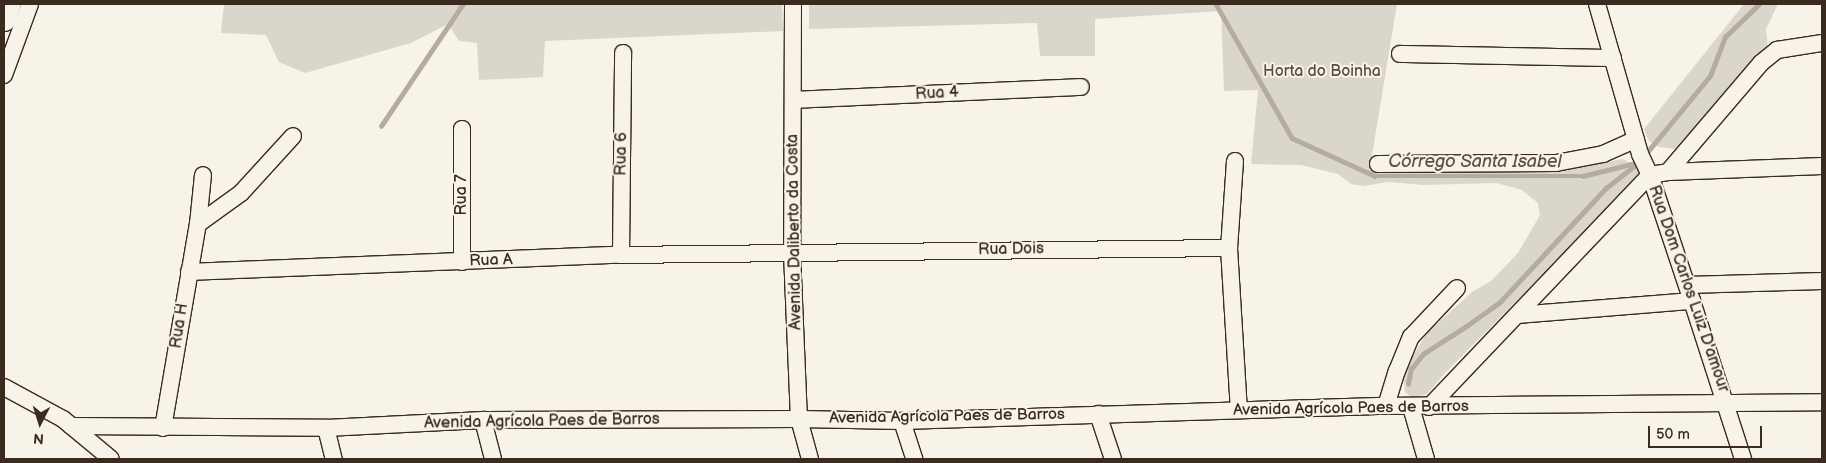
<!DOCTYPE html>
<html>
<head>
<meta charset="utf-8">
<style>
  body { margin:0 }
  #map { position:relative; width:1826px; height:463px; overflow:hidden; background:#f7f3e8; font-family:"Balsamiq Sans",sans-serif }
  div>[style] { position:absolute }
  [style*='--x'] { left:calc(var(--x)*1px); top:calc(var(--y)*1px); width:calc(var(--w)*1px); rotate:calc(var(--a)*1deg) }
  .green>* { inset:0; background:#dbd6cb }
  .stream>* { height:4.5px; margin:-2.25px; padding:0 2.25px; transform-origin:2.25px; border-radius:2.25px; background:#b4aca0 }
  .roads { filter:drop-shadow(1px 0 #3b2a1e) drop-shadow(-1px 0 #3b2a1e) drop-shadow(0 1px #3b2a1e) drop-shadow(0 -1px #3b2a1e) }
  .minor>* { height:16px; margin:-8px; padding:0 8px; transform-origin:8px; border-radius:8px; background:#f7f3e8 }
  .highway>* { height:24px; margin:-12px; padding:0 12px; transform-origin:12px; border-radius:12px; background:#f7f3e8 }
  span { translate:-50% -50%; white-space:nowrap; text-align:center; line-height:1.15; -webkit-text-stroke:4px #f7f3e8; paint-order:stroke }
  .park-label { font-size:16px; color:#5b4c41 }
  .street-label { font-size:16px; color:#3b2a1e }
  .water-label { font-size:18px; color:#5f5145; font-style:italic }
  .frame { position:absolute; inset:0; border:5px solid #3b2a1e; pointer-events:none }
  .north { position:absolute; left:15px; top:398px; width:50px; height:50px; -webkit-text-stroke:4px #f7f3e8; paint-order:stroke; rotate:185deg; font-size:14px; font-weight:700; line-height:20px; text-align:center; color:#3b2a1e }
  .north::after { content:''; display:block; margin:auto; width:18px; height:22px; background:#3b2a1e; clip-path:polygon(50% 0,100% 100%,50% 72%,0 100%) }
  .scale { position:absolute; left:1648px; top:426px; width:114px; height:22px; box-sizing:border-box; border:2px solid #3b2a1e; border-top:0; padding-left:6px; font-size:15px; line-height:18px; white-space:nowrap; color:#3b2a1e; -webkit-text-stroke:4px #f7f3e8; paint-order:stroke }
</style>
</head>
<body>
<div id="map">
  <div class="green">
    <div style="clip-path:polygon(224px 4px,782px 4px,783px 31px,545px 41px,543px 77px,479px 80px,477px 43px,459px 41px,448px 24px,411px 43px,305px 73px,279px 62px,266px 35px,221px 33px)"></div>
    <div style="clip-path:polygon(809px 4px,1397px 4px,1370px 167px,1403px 171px,1571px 169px,1623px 159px,1632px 164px,1642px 175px,1445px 373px,1427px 394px,1412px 398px,1405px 392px,1403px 371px,1428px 332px,1472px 292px,1491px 281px,1518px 253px,1540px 215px,1538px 203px,1522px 190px,1496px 183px,1423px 185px,1388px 182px,1364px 186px,1351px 184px,1338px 174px,1301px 165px,1251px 164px,1258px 90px,1224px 91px,1221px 11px,1095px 19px,1095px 56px,1040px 56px,1037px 23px,809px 29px)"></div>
    <div style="clip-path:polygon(1744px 4px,1778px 4px,1766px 29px,1768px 48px,1676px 149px,1659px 147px,1649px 141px,1644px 129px)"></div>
  </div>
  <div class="stream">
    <div style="--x:1216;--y:4;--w:154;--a:60.4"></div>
    <div style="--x:1292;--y:138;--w:91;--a:24.6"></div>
    <div style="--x:1375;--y:176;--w:208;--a:0"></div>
    <div style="--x:1583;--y:176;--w:58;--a:-14"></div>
    <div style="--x:381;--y:126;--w:147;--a:-56.1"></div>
    <div style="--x:1644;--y:156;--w:104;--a:-50.5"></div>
    <div style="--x:1710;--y:76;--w:42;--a:-69"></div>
    <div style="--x:1725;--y:37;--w:47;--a:-44.1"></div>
    <div style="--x:1408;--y:384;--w:15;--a:-79"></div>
    <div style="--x:1411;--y:369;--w:19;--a:-51"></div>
    <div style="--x:1423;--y:354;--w:50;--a:-32.7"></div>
    <div style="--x:1465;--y:327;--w:43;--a:-35.5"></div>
    <div style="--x:1500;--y:302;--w:156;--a:-47.1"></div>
    <div style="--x:1606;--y:188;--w:41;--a:-38"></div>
  </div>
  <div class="roads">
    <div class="minor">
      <div style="--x:793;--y:4;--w:249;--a:90.2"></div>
      <div style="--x:792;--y:253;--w:166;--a:87.6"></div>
      <div style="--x:799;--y:419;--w:41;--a:74.6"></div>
      <div style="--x:1597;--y:4;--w:156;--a:74"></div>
      <div style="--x:1640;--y:154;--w:23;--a:65"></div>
      <div style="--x:1650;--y:175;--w:133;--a:71.6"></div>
      <div style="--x:1692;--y:301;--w:166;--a:72.1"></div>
      <div style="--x:1400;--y:54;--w:213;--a:1.1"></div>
      <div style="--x:4;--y:75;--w:76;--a:-69.9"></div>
      <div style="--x:794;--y:100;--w:287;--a:-2.6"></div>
      <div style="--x:462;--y:129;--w:133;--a:90"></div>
      <div style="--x:1235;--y:161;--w:87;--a:93.9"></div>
      <div style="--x:1229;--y:248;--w:162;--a:86.5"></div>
      <div style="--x:1378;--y:164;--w:178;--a:-0.3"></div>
      <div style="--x:1556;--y:163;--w:48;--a:-10.8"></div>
      <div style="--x:1603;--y:154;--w:36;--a:-24"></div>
      <div style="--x:1668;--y:172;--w:154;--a:-2.2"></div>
      <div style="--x:198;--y:224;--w:53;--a:-35.8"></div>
      <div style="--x:241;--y:193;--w:77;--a:-47.6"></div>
      <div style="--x:621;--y:255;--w:202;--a:-89.4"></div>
      <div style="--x:189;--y:272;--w:432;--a:-2.3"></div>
      <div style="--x:621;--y:255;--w:608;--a:-0.66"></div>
      <div style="--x:1687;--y:285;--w:135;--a:-1.7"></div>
      <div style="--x:1517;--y:315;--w:176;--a:-4.6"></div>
      <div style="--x:4;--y:387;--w:67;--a:28.5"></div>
      <div style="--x:63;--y:419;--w:62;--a:39.8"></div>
      <div style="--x:1386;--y:406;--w:37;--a:-73"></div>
      <div style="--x:1397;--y:371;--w:37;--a:-68"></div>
      <div style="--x:1411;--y:337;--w:67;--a:-46.8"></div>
      <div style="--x:1411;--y:407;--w:54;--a:73.9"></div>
      <div style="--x:1429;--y:407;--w:320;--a:-46.4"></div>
      <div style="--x:1650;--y:175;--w:18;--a:-9"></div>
      <div style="--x:1668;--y:172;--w:143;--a:-49.5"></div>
      <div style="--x:1761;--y:63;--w:21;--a:-39"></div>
      <div style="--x:1777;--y:50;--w:46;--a:-8.8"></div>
      <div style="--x:1098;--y:414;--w:47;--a:71.6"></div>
      <div style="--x:483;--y:420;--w:40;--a:75.6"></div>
      <div style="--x:902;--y:421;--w:40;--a:72"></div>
      <div style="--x:71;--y:426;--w:255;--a:0.4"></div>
      <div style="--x:326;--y:428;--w:157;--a:-2.9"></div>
      <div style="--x:483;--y:420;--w:316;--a:-0.2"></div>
      <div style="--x:799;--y:419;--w:103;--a:1.1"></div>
      <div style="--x:902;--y:421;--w:484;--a:-1.8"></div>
      <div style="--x:1386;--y:406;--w:436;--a:-0.5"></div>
      <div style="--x:163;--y:428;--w:207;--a:-80.3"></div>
      <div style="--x:198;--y:224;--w:49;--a:-84.2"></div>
      <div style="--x:326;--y:428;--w:32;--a:76"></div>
    </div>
    <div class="highway">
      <div style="--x:4;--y:19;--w:16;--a:-72"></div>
    </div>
  </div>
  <div class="park-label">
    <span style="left:1322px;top:72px">Horta do Boinha</span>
  </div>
  <div class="street-label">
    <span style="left:937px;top:94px;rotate:-3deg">Rua 4</span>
    <span style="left:622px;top:154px;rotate:-89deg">Rua 6</span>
    <span style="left:462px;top:195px;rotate:-90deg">Rua 7</span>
    <span style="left:795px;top:232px;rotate:-91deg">Avenida Daliberto da Costa</span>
    <span style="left:1011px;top:250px;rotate:-1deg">Rua Dois</span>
    <span style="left:491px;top:261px;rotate:-2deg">Rua A</span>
    <span style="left:1688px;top:289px;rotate:71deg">Rua Dom Carlos Luiz D'amour</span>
    <span style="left:180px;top:326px;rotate:-81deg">Rua H</span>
    <span style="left:1351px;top:409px;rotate:-1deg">Avenida Agrícola Paes de Barros</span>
    <span style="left:947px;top:417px;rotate:-1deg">Avenida Agrícola Paes de Barros</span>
    <span style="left:542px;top:422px;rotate:-1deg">Avenida Agrícola Paes de Barros</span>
  </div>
  <div class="water-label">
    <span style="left:1475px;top:162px">Córrego Santa Isabel</span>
  </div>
  <div class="frame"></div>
  <div class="north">N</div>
  <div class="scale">50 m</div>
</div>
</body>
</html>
